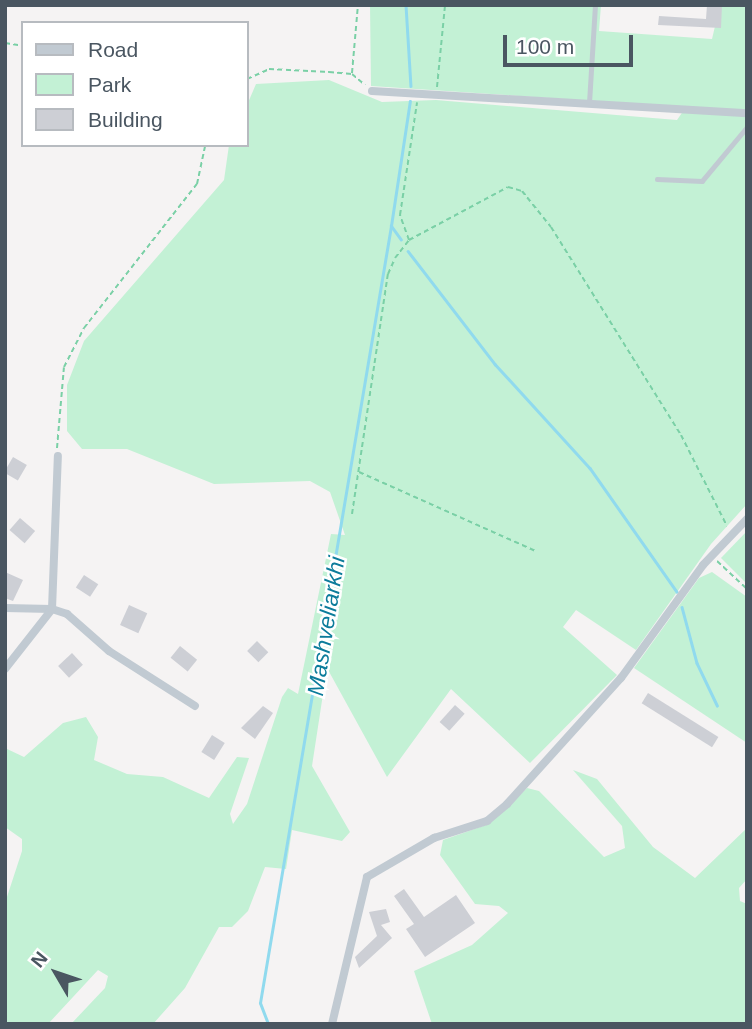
<!DOCTYPE html>
<html>
<head>
<meta charset="utf-8">
<style>
  body { margin:0 }
  #map { position:relative; width:752px; height:1029px; overflow:hidden; background:#f5f3f3; font-family:Arial,sans-serif }
  div>[style] { position:absolute }
  [style*='--x'] { left:calc(var(--x)*1px); top:calc(var(--y)*1px); width:calc(var(--w)*1px); rotate:calc(var(--a)*1deg) }
  .green>* { inset:0; background:#c3f1d5 }
  .stream>* { height:2.5px; margin:-1.25px; padding:0 1.25px; transform-origin:1.25px; border-radius:1.25px; background:#90daee }
  .building>* { inset:0; background:#cdcfd5; transform-origin:0 0 }
  .path>* { height:2px; margin-top:-1px; transform-origin:0; background:repeating-linear-gradient(90deg,#7ad0a6 0 5px,transparent 0 8.5px) }
  .service>* { height:4.5px; margin:-2.25px; padding:0 2.25px; transform-origin:2.25px; border-radius:2.25px; background:#c1cad2 }
  .minor>* { height:8px; margin:-4px; padding:0 4px; transform-origin:4px; border-radius:4px; background:#c1cad2 }
  span { translate:-50% -50%; white-space:nowrap; text-align:center; line-height:1.15; -webkit-text-stroke:5px #fff; paint-order:stroke }
  .water-label { font-size:23px; color:#0c7c9b; font-style:italic }
  .frame { position:absolute; inset:0; border:7px solid #4a5661; pointer-events:none }
  .legend { position:absolute; left:21px; top:21px; width:228px; height:126px; box-sizing:border-box; background:#fff; border:2px solid #b7bbc0; margin:0; padding:9px 12px; list-style:none; font-size:21px; color:#4a5661 }
  .legend li { display:flex; align-items:center; gap:14px; height:35px }
  .legend b { width:35px; border:2px solid #b7bbc0 }
  .north { position:absolute; left:21px; top:938px; width:70px; height:70px; -webkit-text-stroke:5px #fff; paint-order:stroke; rotate:309deg; font-size:19px; font-weight:700; line-height:28px; text-align:center; color:#4a5661 }
  .north::after { content:''; display:block; margin:auto; width:24px; height:32px; background:#4a5661; clip-path:polygon(50% 0,100% 100%,50% 72%,0 100%) }
  .scale { position:absolute; left:503px; top:35px; width:130px; height:32px; box-sizing:border-box; border:4px solid #4a5661; border-top:0; padding-left:9px; font-size:21px; line-height:24px; white-space:nowrap; color:#4a5661; -webkit-text-stroke:5px #fff; paint-order:stroke }
</style>
</head>
<body>
<div id="map">
  <div class="green">
    <div style="clip-path:polygon(370px 5px,601px 5px,599px 31px,712px 39px,720px 5px,747px 5px,747px 504px,711px 544px,636px 650px,576px 610px,563px 627px,617px 675px,530px 763px,451px 689px,387px 777px,327px 668px,312px 766px,350px 832px,342px 841px,292px 830px,286px 869px,265px 867px,248px 911px,232px 927px,219px 927px,185px 988px,153px 1024px,71px 1024px,105px 988px,108px 976px,98px 970px,48px 1024px,5px 1024px,5px 903px,22px 851px,22px 839px,5px 827px,5px 748px,24px 757px,63px 723px,86px 717px,98px 737px,94px 760px,127px 774px,163px 777px,209px 798px,237px 757px,249px 758px,230px 814px,233px 824px,247px 804px,282px 697px,288px 688px,298px 694px,331px 534px,345px 535px,330px 492px,310px 481px,214px 484px,127px 449px,82px 449px,67px 431px,67px 385px,84px 341px,224px 180px,229px 145px,247px 145px,247px 105px,256px 84px,329px 80px,382px 102px,436px 100px,677px 120px,686px 107px,371px 86px)"></div>
    <div style="clip-path:polygon(747px 531px,747px 584px,721px 558px)"></div>
    <div style="clip-path:polygon(712px 572px,747px 597px,747px 743px,634px 668px,699px 578px)"></div>
    <div style="clip-path:polygon(573px 770px,597px 779px,653px 847px,695px 878px,747px 828px,747px 879px,739px 888px,740px 901px,747px 904px,747px 1024px,432px 1024px,414px 971px,472px 945px,508px 913px,499px 906px,475px 904px,440px 855px,443px 840px,489px 824px,527px 788px,539px 791px,604px 857px,625px 848px,622px 826px)"></div>
  </div>
  <div class="stream">
    <div style="--x:406;--y:5;--w:81;--a:86.5"></div>
    <div style="--x:401;--y:240;--w:17;--a:-126"></div>
    <div style="--x:391;--y:226;--w:126;--a:-81.4"></div>
    <div style="--x:408;--y:251;--w:143;--a:52.4"></div>
    <div style="--x:495;--y:364;--w:141;--a:47.6"></div>
    <div style="--x:590;--y:468;--w:151;--a:54.9"></div>
    <div style="--x:682;--y:607;--w:58;--a:75"></div>
    <div style="--x:697;--y:663;--w:47;--a:64.5"></div>
    <div style="--x:268;--y:1024;--w:22;--a:-111"></div>
    <div style="--x:260;--y:1003;--w:788;--a:-80.43"></div>
  </div>
  <div class="building">
    <div style="clip-path:polygon(707px 5px,722px 5px,721px 28px,658px 25px,659px 16px,706px 19px)"></div>
    <div style="left:13px;top:457px;width:16px;height:18px;rotate:30deg"></div>
    <div style="left:20px;top:518px;width:20px;height:16px;rotate:41deg"></div>
    <div style="clip-path:polygon(5px 572px,23px 580px,13px 601px,5px 598px)"></div>
    <div style="left:84px;top:575px;width:17px;height:15px;rotate:33deg"></div>
    <div style="left:129px;top:605px;width:20px;height:22px;rotate:24deg"></div>
    <div style="left:257px;top:641px;width:16px;height:14px;rotate:45deg"></div>
    <div style="left:180px;top:646px;width:22px;height:15px;rotate:39deg"></div>
    <div style="left:72px;top:653px;width:16px;height:19px;rotate:47deg"></div>
    <div style="left:648px;top:693px;width:83px;height:12px;rotate:32deg"></div>
    <div style="left:455px;top:705px;width:13px;height:23px;rotate:42deg"></div>
    <div style="clip-path:polygon(263px 706px,273px 713px,255px 739px,241px 728px)"></div>
    <div style="left:212px;top:735px;width:15px;height:20px;rotate:32deg"></div>
    <div style="clip-path:polygon(404px 889px,424px 917px,456px 895px,475px 923px,425px 957px,406px 929px,414px 924px,394px 896px)"></div>
    <div style="clip-path:polygon(386px 909px,390px 922px,381px 925px,392px 938px,359px 968px,355px 957px,377px 936px,369px 912px)"></div>
  </div>
  <div class="path">
    <div style="--x:5;--y:43;--w:18;--a:9"></div>
    <div style="--x:352;--y:73;--w:68;--a:-85"></div>
    <div style="--x:247;--y:79;--w:24;--a:-24"></div>
    <div style="--x:269;--y:69;--w:60;--a:2.9"></div>
    <div style="--x:329;--y:72;--w:23;--a:5"></div>
    <div style="--x:352;--y:74;--w:17;--a:40"></div>
    <div style="--x:437;--y:87;--w:82;--a:-84.4"></div>
    <div style="--x:409;--y:240;--w:27;--a:-110"></div>
    <div style="--x:400;--y:215;--w:114;--a:-81.4"></div>
    <div style="--x:57;--y:448;--w:81;--a:-85.1"></div>
    <div style="--x:64;--y:367;--w:44;--a:-62.9"></div>
    <div style="--x:84;--y:328;--w:183;--a:-51.9"></div>
    <div style="--x:197;--y:184;--w:40;--a:-78"></div>
    <div style="--x:359;--y:472;--w:194;--a:24.1"></div>
    <div style="--x:352;--y:514;--w:243;--a:-81.5"></div>
    <div style="--x:388;--y:274;--w:17;--a:-66"></div>
    <div style="--x:395;--y:258;--w:23;--a:-52"></div>
    <div style="--x:409;--y:240;--w:112;--a:-28.2"></div>
    <div style="--x:508;--y:187;--w:15;--a:16"></div>
    <div style="--x:522;--y:191;--w:46;--a:51.1"></div>
    <div style="--x:551;--y:227;--w:245;--a:58"></div>
    <div style="--x:681;--y:435;--w:102;--a:63.2"></div>
    <div style="--x:717;--y:561;--w:41;--a:43"></div>
  </div>
  <div class="service">
    <div style="--x:589;--y:103;--w:98;--a:-86.5"></div>
    <div style="--x:657;--y:179;--w:45;--a:2.5"></div>
    <div style="--x:702;--y:181;--w:70;--a:-50.2"></div>
  </div>
  <div class="minor">
    <div style="--x:372;--y:91;--w:376;--a:3.4"></div>
    <div style="--x:5;--y:608;--w:47;--a:1.2"></div>
    <div style="--x:52;--y:609;--w:16;--a:18"></div>
    <div style="--x:67;--y:614;--w:56;--a:41.4"></div>
    <div style="--x:109;--y:651;--w:102;--a:32.6"></div>
    <div style="--x:5;--y:669;--w:76;--a:-51.9"></div>
    <div style="--x:52;--y:609;--w:153;--a:-87.8"></div>
    <div style="--x:332;--y:1024;--w:151;--a:-76.6"></div>
    <div style="--x:367;--y:877;--w:78;--a:-30.2"></div>
    <div style="--x:434;--y:838;--w:56;--a:-17.8"></div>
    <div style="--x:487;--y:821;--w:26;--a:-40"></div>
    <div style="--x:507;--y:804;--w:170;--a:-47.9"></div>
    <div style="--x:621;--y:678;--w:140;--a:-54"></div>
    <div style="--x:703;--y:565;--w:64;--a:-46.3"></div>
  </div>
  <div class="water-label">
    <span style="left:326px;top:626px;rotate:-81deg">Mashveliarkhi</span>
  </div>
  <div class="frame"></div>
  <ul class="legend">
  <li><b style="height:9px;background:#c1cad2"></b>Road</li>
  <li><b style="height:19px;background:#c3f1d5"></b>Park</li>
  <li><b style="height:19px;background:#cdcfd5"></b>Building</li>
  </ul>
  <div class="north">N</div>
  <div class="scale">100 m</div>
</div>
</body>
</html>
